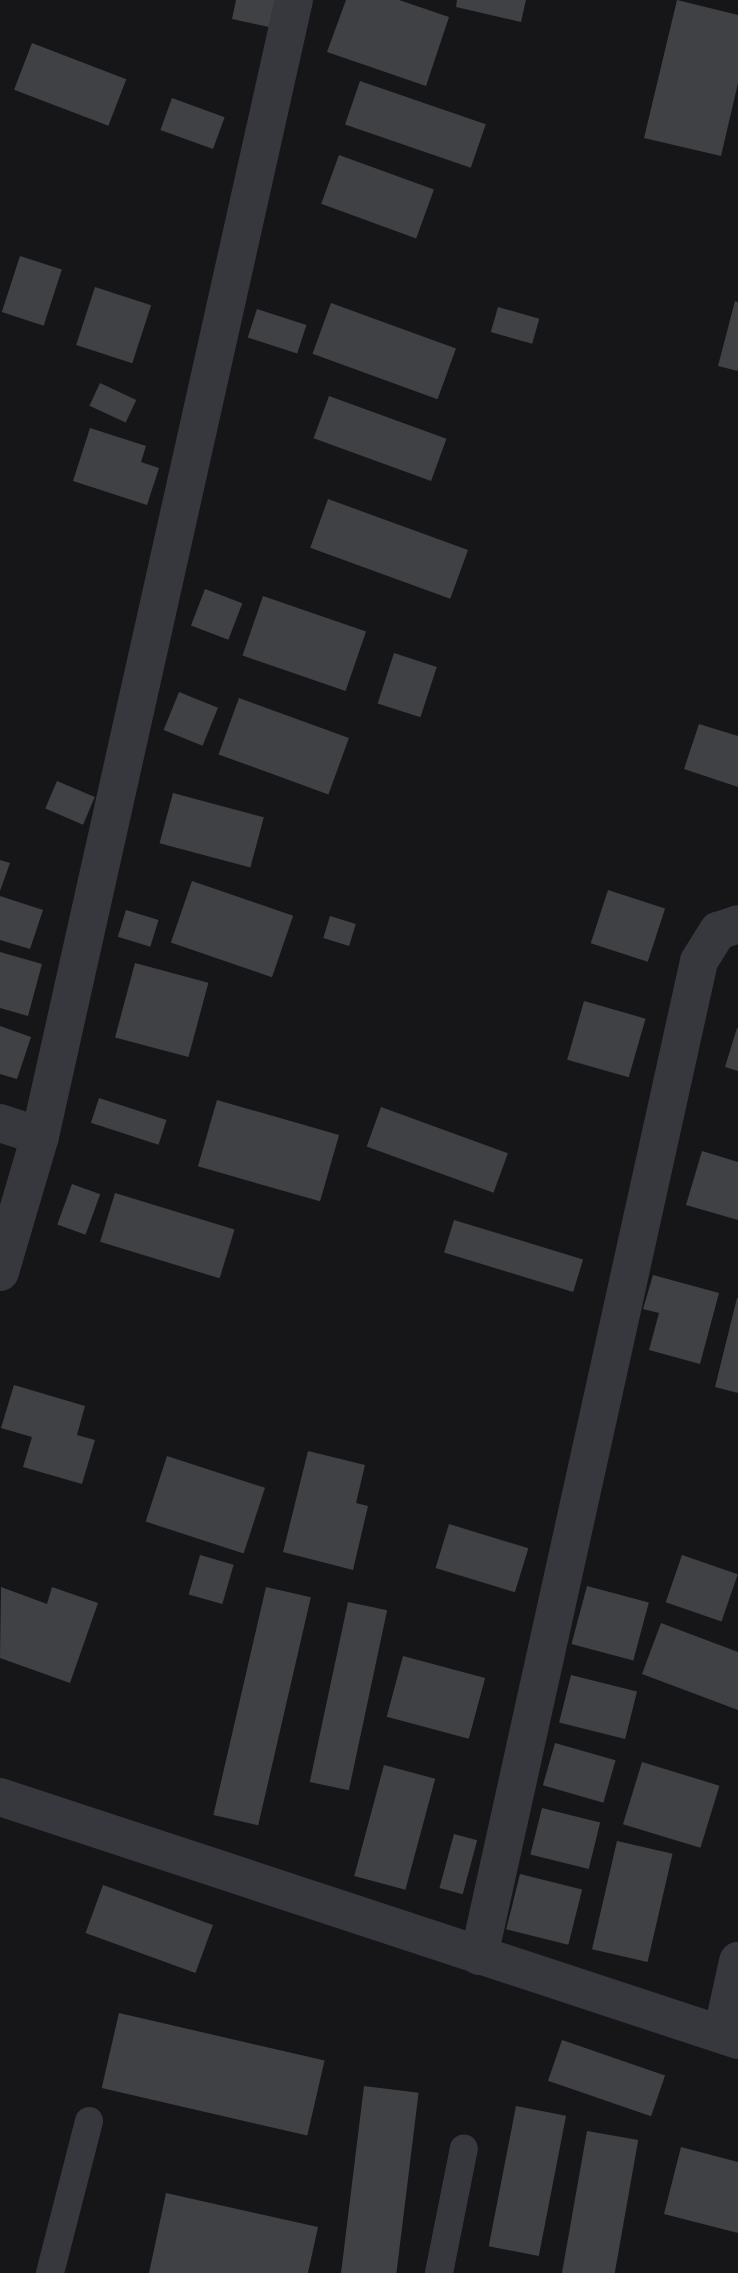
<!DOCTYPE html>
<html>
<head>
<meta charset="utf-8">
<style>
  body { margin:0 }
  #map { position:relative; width:738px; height:2273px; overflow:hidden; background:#161618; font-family:Rubik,sans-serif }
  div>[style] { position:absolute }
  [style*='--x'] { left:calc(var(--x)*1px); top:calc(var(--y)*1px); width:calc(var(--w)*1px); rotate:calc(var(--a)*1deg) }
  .building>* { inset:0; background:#404145; transform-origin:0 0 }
  .lane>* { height:28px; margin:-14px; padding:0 14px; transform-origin:14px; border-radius:14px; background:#37383d }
  .street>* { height:38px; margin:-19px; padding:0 19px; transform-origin:19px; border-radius:19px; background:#37383d }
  span { translate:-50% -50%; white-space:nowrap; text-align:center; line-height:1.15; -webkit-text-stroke:7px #111113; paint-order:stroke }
</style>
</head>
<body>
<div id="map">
  <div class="building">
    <div style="clip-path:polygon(236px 0,275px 0,269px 27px,232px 19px)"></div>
    <div style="clip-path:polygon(346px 0,399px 0,449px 17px,426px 86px,327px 52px)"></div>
    <div style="clip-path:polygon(457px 0,526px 0,521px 22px,456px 7px)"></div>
    <div style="clip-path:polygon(677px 0,738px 15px,738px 83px,721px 156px,644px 138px)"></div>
    <div style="left:32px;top:43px;width:101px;height:50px;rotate:21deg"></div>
    <div style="left:360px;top:81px;width:133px;height:46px;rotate:19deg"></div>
    <div style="left:172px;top:98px;width:56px;height:34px;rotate:20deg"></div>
    <div style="left:339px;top:155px;width:101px;height:52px;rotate:20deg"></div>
    <div style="left:20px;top:256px;width:44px;height:59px;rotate:18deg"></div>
    <div style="left:95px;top:287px;width:59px;height:61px;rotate:18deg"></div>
    <div style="clip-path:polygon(735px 301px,738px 302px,738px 371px,718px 366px)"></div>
    <div style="left:331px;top:303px;width:133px;height:54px;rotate:20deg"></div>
    <div style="left:498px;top:307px;width:43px;height:26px;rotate:16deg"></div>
    <div style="left:257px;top:309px;width:52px;height:30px;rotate:18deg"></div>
    <div style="left:100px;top:383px;width:40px;height:25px;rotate:25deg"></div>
    <div style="left:329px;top:396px;width:125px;height:45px;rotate:20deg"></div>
    <div style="clip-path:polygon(90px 428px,146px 446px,141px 462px,159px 468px,147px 505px,73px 481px)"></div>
    <div style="left:328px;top:499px;width:149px;height:52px;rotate:20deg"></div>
    <div style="left:205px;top:589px;width:40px;height:39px;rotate:21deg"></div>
    <div style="left:263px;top:596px;width:109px;height:63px;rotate:19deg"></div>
    <div style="left:394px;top:653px;width:45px;height:53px;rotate:18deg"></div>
    <div style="left:179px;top:692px;width:42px;height:41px;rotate:22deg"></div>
    <div style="left:239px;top:698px;width:117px;height:60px;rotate:20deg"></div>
    <div style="clip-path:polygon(699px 724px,738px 736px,738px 787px,684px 769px)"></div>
    <div style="left:57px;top:781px;width:41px;height:30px;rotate:23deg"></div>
    <div style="left:173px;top:793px;width:94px;height:52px;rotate:15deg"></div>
    <div style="clip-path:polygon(0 860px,10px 863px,0 891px)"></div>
    <div style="left:192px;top:881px;width:107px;height:65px;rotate:19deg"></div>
    <div style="left:608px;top:890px;width:60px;height:56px;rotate:18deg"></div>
    <div style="clip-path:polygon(0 896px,43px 910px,30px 949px,0 940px)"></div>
    <div style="left:126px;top:910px;width:34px;height:28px;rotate:17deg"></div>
    <div style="left:330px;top:916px;width:27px;height:23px;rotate:17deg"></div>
    <div style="clip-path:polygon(0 952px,42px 964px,28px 1016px,0 1008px)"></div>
    <div style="left:135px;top:963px;width:76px;height:77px;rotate:15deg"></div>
    <div style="left:584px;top:1001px;width:64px;height:61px;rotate:16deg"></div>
    <div style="clip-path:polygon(0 1026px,31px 1037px,17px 1079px,0 1074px)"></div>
    <div style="clip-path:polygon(737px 1028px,738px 1028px,738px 1071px,725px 1067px)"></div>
    <div style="left:99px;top:1098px;width:71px;height:26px;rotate:18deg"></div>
    <div style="left:217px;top:1100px;width:127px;height:69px;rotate:16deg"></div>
    <div style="left:381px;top:1107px;width:135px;height:42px;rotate:20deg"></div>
    <div style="clip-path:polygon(702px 1151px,738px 1162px,738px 1220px,686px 1205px)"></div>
    <div style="left:72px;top:1184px;width:30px;height:43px;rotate:20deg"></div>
    <div style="left:115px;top:1193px;width:125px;height:51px;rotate:17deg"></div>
    <div style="left:454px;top:1220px;width:135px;height:34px;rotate:17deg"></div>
    <div style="clip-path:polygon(653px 1275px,719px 1293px,700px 1364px,649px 1350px,659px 1313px,643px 1309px)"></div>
    <div style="clip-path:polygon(737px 1298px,738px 1298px,738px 1393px,715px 1387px)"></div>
    <div style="clip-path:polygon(14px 1385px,85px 1406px,77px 1435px,95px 1440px,82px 1484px,23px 1467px,32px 1437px,1px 1428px)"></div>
    <div style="clip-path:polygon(308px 1451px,365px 1465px,356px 1503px,368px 1506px,353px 1570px,283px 1552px)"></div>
    <div style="left:167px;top:1456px;width:103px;height:69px;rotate:18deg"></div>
    <div style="left:449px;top:1524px;width:83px;height:46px;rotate:17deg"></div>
    <div style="left:200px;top:1555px;width:35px;height:41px;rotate:16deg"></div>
    <div style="left:682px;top:1555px;width:59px;height:50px;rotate:19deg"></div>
    <div style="left:587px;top:1586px;width:64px;height:60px;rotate:15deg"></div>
    <div style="clip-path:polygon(1px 1587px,47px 1604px,52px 1587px,98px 1603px,70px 1683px,0 1658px)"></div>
    <div style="left:266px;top:1587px;width:46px;height:234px;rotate:13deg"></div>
    <div style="left:348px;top:1602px;width:40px;height:184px;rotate:12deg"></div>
    <div style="clip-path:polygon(661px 1623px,738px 1652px,738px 1710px,642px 1674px)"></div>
    <div style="left:403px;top:1656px;width:85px;height:63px;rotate:15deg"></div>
    <div style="left:571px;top:1675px;width:68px;height:49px;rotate:14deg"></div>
    <div style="left:555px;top:1743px;width:63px;height:44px;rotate:16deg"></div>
    <div style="left:642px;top:1762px;width:81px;height:65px;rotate:17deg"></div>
    <div style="left:384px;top:1765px;width:53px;height:115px;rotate:15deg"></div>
    <div style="left:542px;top:1808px;width:60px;height:48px;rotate:14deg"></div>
    <div style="left:454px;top:1834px;width:24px;height:56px;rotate:15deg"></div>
    <div style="left:617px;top:1841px;width:57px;height:111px;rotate:13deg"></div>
    <div style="left:520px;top:1874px;width:64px;height:57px;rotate:14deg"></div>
    <div style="left:103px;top:1885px;width:117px;height:51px;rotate:20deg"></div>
    <div style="left:119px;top:2013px;width:211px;height:77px;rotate:13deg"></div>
    <div style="left:562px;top:2040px;width:109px;height:43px;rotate:19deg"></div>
    <div style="left:364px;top:2086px;width:55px;height:189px;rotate:7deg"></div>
    <div style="left:516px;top:2106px;width:51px;height:143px;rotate:11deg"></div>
    <div style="left:587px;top:2131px;width:52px;height:144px;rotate:10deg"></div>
    <div style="clip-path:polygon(681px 2147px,738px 2162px,738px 2233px,664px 2214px)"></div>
    <div style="clip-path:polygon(166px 2193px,318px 2227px,308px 2273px,149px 2273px)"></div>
  </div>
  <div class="lane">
    <div style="--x:50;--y:2273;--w:157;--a:-75.6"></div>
    <div style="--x:439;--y:2273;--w:127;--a:-78.7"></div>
  </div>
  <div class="street">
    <div style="--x:0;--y:1123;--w:42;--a:18"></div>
    <div style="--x:0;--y:1272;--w:142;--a:-73.6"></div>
    <div style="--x:40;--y:1136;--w:1164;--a:-77.4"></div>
    <div style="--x:0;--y:1797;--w:777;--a:18.23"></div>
    <div style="--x:479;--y:1956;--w:1019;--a:-77.53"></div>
    <div style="--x:699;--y:961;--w:36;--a:-58"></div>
    <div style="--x:718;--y:931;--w:21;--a:-19"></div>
    <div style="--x:722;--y:2034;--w:75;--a:-77.6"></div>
  </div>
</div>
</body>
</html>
